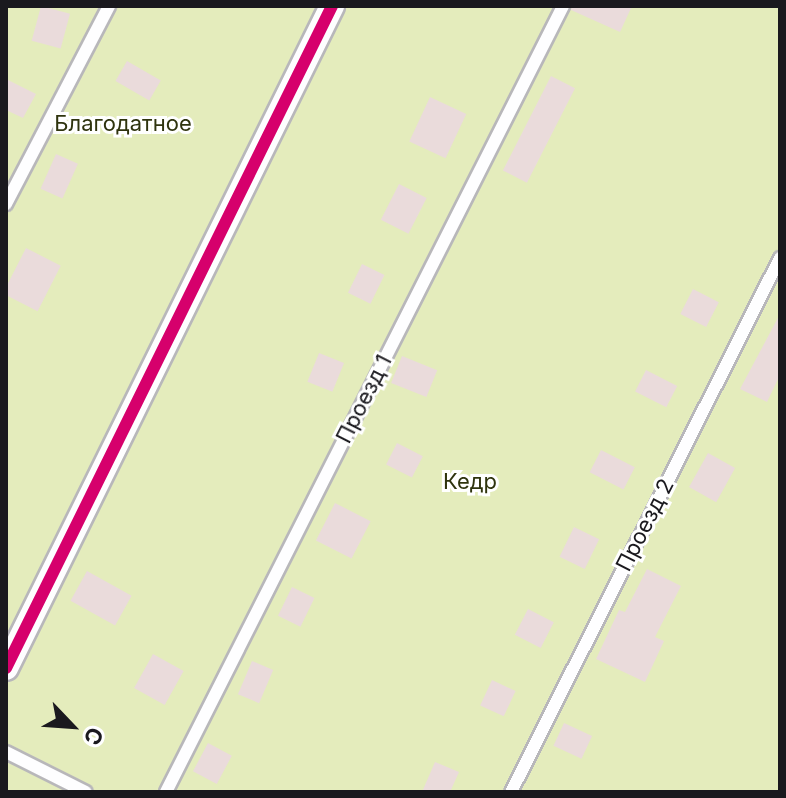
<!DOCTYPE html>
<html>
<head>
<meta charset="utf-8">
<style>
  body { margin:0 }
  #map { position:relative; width:786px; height:798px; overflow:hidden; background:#fbfafd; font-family:Inter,sans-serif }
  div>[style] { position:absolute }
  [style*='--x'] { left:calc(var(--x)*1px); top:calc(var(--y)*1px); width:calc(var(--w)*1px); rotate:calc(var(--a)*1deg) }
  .green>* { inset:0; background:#e4ecbc; transform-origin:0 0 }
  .building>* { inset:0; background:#eadbdb; transform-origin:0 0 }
  .roads { filter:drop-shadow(2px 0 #b8b7ba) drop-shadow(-2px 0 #b8b7ba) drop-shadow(0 2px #b8b7ba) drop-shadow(0 -2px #b8b7ba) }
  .lane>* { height:12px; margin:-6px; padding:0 6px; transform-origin:6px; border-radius:6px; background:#fefeff }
  .street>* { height:24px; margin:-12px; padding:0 12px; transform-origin:12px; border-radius:12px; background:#fefeff }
  .cycleway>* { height:12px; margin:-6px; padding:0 6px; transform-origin:6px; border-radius:6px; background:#d6006c }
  span { translate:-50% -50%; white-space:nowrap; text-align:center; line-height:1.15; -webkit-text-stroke:6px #fff; paint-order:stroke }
  .park-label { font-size:22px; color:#2f340e }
  .street-label { font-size:22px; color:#1a191e }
  .frame { position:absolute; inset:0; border:8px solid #1a191e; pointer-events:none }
  .north { position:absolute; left:32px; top:686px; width:80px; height:80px; -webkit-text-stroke:6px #fff; paint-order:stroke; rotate:115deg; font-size:22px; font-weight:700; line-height:32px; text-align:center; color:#1a191e }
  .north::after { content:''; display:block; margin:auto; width:28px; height:36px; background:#1a191e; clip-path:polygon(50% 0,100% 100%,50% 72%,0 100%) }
</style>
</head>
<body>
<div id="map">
  <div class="green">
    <div style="left:6px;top:6px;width:774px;height:786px"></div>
  </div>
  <div class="building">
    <div style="left:41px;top:6px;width:30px;height:36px;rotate:15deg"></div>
    <div style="clip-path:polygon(572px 6px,632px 6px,620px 32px,571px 10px)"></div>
    <div style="left:127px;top:61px;width:39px;height:23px;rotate:30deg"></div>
    <div style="left:551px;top:76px;width:27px;height:106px;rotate:27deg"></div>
    <div style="clip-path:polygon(6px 79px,36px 94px,23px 118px,6px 110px)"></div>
    <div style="left:430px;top:97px;width:40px;height:49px;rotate:25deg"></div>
    <div style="left:56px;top:154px;width:24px;height:38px;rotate:24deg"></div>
    <div style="left:399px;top:184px;width:31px;height:40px;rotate:27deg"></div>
    <div style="left:26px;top:248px;width:39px;height:51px;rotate:27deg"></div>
    <div style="left:362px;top:264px;width:25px;height:32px;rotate:26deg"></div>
    <div style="left:693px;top:289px;width:29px;height:28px;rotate:27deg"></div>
    <div style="clip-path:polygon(780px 314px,780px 375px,767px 402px,740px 389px)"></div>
    <div style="left:319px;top:353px;width:27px;height:31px;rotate:22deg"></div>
    <div style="left:402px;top:356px;width:38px;height:29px;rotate:22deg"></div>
    <div style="left:646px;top:370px;width:35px;height:24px;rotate:27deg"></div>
    <div style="left:397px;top:443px;width:29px;height:24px;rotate:27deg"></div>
    <div style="left:601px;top:450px;width:38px;height:25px;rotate:27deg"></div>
    <div style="left:708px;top:453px;width:31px;height:39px;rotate:29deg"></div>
    <div style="left:335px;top:503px;width:40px;height:42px;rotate:27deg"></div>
    <div style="left:574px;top:527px;width:28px;height:33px;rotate:26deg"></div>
    <div style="clip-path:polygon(647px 569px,681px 586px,655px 637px,664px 641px,645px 682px,596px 659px,619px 610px,625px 612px)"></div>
    <div style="left:87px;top:571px;width:51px;height:34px;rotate:29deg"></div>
    <div style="left:292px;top:587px;width:25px;height:32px;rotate:26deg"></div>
    <div style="left:528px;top:609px;width:29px;height:29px;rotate:27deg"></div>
    <div style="left:153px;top:654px;width:35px;height:39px;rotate:29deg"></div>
    <div style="left:252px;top:661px;width:23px;height:36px;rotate:23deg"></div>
    <div style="left:492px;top:680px;width:26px;height:28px;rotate:25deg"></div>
    <div style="left:564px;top:723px;width:31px;height:25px;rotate:25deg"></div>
    <div style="left:208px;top:743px;width:27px;height:32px;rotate:28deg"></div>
    <div style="clip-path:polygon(435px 762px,459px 772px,450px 792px,422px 792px)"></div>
  </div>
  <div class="roads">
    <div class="lane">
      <div style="--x:6;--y:204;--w:223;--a:-62.5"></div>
      <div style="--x:6;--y:752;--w:89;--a:26.6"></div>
      <div style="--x:166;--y:792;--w:881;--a:-63.2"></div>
      <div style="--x:511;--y:792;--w:598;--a:-63.26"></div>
    </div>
    <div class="street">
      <div style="--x:6;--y:668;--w:738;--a:-63.78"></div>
    </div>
  </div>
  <div class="cycleway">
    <div style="--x:6;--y:668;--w:738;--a:-63.78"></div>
  </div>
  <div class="park-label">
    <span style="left:123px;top:124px">Благодатное</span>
    <span style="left:470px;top:482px">Кедр</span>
  </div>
  <div class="street-label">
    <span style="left:364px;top:399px;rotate:-63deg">Проезд 1</span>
    <span style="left:645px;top:525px;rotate:-63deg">Проезд 2</span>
  </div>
  <div class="frame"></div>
  <div class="north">С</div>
</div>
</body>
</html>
